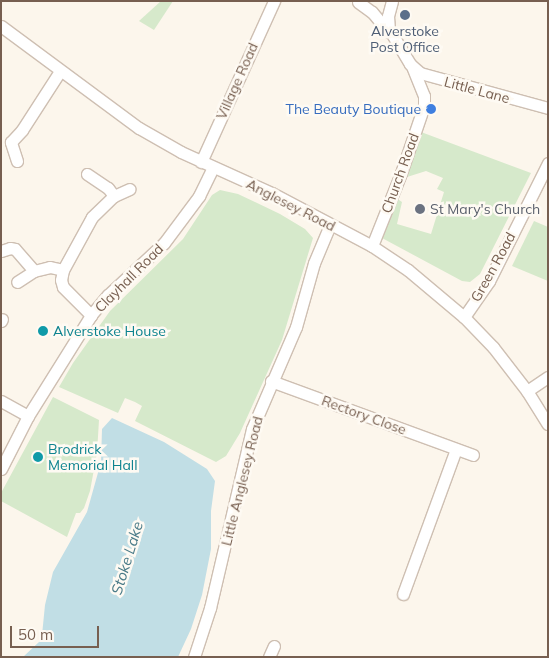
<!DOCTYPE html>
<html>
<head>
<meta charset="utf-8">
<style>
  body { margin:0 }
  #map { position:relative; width:549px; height:658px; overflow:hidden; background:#fcf6ec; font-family:Mulish,sans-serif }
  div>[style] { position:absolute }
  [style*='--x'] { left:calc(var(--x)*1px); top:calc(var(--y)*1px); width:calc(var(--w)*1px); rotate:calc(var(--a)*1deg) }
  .green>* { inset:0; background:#d6e9cb }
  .water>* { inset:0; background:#c1dee5 }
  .roads { filter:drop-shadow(1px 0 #cebfb2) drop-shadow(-1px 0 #cebfb2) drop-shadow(0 1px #cebfb2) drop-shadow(0 -1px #cebfb2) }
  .minor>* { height:11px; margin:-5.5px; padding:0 5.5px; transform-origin:5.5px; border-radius:5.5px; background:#fff }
  .dots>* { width:14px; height:14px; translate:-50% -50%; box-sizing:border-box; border:2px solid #fefaf3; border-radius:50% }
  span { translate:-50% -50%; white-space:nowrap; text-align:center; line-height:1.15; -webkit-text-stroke:5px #fefaf3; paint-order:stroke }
  .service-label { font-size:14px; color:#4e5e75 }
  .street-label { font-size:14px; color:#775f50 }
  .shop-label { font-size:14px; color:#366cbe }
  .right { translate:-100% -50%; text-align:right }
  .worship-label { font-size:14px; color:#5b616d }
  .left { translate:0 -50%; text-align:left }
  .culture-label { font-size:14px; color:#0d838f }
  .water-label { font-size:15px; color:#4a7b88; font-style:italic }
  .frame { position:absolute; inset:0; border:2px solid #775f50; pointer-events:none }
  .scale { position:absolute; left:10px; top:626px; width:89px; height:22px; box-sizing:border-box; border:2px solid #775f50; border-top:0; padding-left:6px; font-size:15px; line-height:18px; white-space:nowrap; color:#775f50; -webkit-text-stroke:4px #fefaf3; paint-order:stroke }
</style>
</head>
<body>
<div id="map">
  <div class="green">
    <div style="clip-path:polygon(161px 1px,173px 1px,154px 30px,139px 21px)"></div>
    <div style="clip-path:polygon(421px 132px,531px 173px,480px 274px,470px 282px,462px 281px,382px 238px,396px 198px,402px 202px,397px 224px,431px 234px,444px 192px,437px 189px,443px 178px,426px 171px,407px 177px,409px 173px,406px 173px)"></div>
    <div style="clip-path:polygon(220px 190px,238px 194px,280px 214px,305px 229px,313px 238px,282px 340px,240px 433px,226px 456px,216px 462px,135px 421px,142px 406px,135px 402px,125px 398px,118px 413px,59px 387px,73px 363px,110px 311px,183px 239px,212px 195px)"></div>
    <div style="clip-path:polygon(534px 221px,548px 227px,548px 281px,512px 266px)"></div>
    <div style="clip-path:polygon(53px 397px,99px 420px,97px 453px,90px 491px,84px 508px,80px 513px,76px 513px,67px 537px,1px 501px,1px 493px)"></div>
  </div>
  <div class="water">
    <div style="clip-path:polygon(112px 418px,164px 442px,207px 469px,215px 481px,211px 511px,211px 549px,202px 595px,191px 629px,178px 657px,23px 657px,39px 642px,42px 635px,45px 605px,53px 572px,87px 512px,101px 462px,102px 429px)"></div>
  </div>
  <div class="roads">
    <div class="minor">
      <div style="--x:392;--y:1;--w:16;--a:105"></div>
      <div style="--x:388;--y:16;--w:13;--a:86"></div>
      <div style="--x:389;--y:29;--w:41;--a:59"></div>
      <div style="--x:410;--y:64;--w:13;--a:42"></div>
      <div style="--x:420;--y:73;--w:133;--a:15.3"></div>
      <div style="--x:358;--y:2;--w:17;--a:36"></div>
      <div style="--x:372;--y:12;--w:26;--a:50"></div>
      <div style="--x:1;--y:26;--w:172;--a:36.5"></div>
      <div style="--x:139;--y:128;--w:48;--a:29.7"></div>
      <div style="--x:181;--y:152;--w:100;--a:24.3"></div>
      <div style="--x:272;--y:193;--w:113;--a:27.9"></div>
      <div style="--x:372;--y:246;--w:43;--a:33.7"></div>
      <div style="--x:408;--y:270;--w:73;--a:40"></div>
      <div style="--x:464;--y:317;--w:42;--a:46"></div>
      <div style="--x:493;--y:347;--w:56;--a:52.3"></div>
      <div style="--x:527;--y:391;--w:39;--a:58"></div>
      <div style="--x:17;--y:161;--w:20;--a:-108"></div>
      <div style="--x:11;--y:142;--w:16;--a:-47"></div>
      <div style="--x:22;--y:130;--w:70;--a:-57.2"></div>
      <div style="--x:201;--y:162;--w:177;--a:-65.6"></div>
      <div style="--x:87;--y:174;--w:25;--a:34"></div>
      <div style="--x:108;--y:188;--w:10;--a:53"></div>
      <div style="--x:114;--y:196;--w:17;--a:-24"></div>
      <div style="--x:372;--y:246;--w:79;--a:-68.3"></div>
      <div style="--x:401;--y:173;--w:71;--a:-71.1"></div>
      <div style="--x:424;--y:106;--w:10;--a:-90"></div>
      <div style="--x:424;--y:96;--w:31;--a:-112"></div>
      <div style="--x:1;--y:251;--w:9;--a:-18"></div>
      <div style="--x:10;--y:248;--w:5;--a:11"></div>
      <div style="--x:15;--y:249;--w:29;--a:49"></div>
      <div style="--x:34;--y:271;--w:20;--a:147"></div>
      <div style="--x:63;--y:270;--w:60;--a:-61.3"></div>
      <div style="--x:92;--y:217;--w:30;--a:-44"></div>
      <div style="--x:34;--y:271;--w:16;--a:-14"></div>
      <div style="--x:50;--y:267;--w:13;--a:13"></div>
      <div style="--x:63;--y:270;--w:10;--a:101"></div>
      <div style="--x:61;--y:280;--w:7;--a:74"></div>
      <div style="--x:63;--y:287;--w:40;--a:45"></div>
      <div style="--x:464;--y:317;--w:44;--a:-55.2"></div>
      <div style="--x:489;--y:281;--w:132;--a:-63.4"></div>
      <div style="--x:1;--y:321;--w:2;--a:-63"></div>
      <div style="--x:271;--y:381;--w:215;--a:20.1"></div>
      <div style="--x:527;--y:391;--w:25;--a:-34"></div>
      <div style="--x:1;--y:401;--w:31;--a:29"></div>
      <div style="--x:1;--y:469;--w:59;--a:-63"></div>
      <div style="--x:28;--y:416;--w:119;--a:-58"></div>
      <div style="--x:91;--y:315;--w:26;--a:-50"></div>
      <div style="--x:108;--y:295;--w:76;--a:-42.9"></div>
      <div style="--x:164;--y:243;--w:59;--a:-53.3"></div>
      <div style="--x:199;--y:196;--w:32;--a:-64"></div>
      <div style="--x:403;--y:594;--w:154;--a:-69.9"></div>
      <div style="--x:194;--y:657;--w:52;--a:-71.9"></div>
      <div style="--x:210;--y:608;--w:184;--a:-76.8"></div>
      <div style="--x:252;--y:429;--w:111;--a:-66.7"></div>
      <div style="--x:296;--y:327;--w:66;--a:-74.3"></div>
      <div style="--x:314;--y:263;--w:41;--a:-67.2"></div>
      <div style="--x:269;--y:657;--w:12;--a:-66"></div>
    </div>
  </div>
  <div class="dots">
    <div style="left:405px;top:15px;background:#5c6f8a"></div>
    <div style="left:431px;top:109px;background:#3f7fe0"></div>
    <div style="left:420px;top:209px;background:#6b7280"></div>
    <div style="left:43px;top:331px;background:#0f9aa8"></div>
    <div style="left:38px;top:457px;background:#0f9aa8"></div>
  </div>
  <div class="service-label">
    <span style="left:405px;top:39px">Alverstoke<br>Post Office</span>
  </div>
  <div class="street-label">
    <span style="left:237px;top:81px;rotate:-66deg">Village Road</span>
    <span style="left:477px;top:90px;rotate:15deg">Little Lane</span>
    <span style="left:400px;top:173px;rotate:-70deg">Church Road</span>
    <span style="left:291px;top:205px;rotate:27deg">Anglesey Road</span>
    <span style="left:493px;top:267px;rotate:-61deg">Green Road</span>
    <span style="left:129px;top:278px;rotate:-45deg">Clayhall Road</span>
    <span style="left:364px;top:415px;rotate:20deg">Rectory Close</span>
    <span style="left:242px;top:481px;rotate:-76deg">Little Anglesey Road</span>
  </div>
  <div class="shop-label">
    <span class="right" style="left:421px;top:109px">The Beauty Boutique</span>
  </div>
  <div class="worship-label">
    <span class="left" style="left:430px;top:209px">St Mary's Church</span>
  </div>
  <div class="culture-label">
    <span class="left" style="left:53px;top:331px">Alverstoke House</span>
    <span class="left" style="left:48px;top:457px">Brodrick<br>Memorial Hall</span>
  </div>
  <div class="water-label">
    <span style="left:127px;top:558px;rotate:-73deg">Stoke Lake</span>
  </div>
  <div class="frame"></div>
  <div class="scale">50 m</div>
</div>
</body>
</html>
